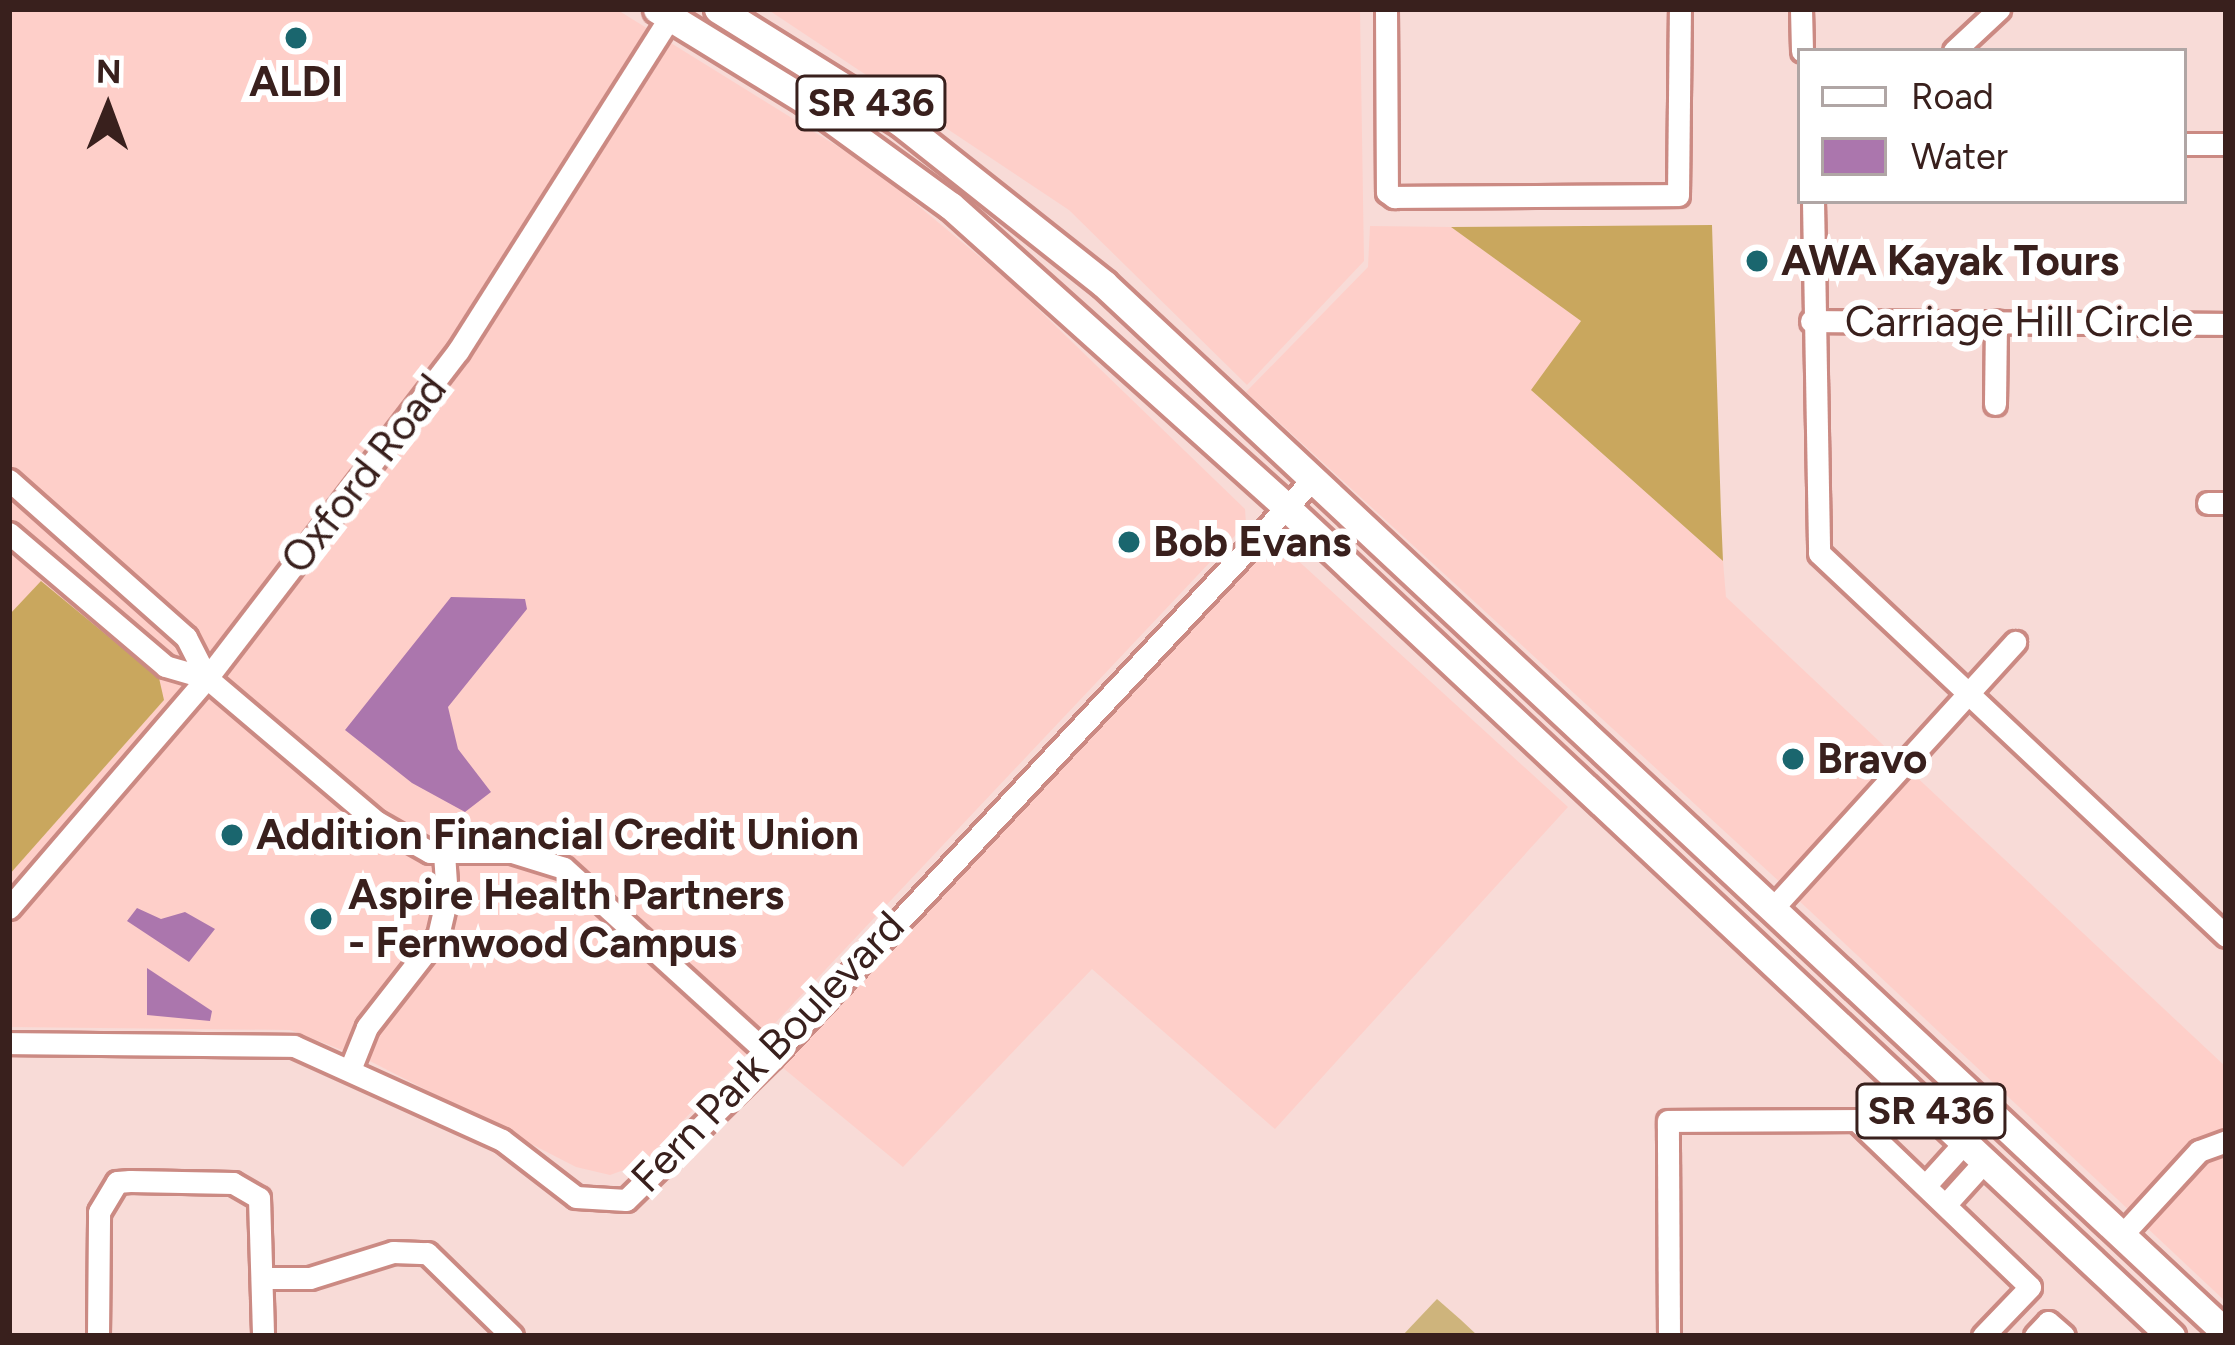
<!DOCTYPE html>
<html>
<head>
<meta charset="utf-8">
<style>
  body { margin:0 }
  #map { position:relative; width:2235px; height:1345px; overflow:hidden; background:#f8dbd7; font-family:Figtree,sans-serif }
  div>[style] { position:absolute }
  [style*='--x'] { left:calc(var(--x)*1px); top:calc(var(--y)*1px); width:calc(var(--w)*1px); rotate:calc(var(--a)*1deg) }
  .built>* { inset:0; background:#fecfc9 }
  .green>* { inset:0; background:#ceb47c }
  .forest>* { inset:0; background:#c9a75e }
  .water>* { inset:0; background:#ab76ad }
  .roads { filter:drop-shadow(3px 0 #cb8a83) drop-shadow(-3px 0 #cb8a83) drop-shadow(0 3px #cb8a83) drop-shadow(0 -3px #cb8a83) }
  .minor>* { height:21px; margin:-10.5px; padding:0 10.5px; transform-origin:10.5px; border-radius:10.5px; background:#fff }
  .major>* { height:27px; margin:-13.5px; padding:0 13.5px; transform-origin:13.5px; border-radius:13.5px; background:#fff }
  .dots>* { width:33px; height:33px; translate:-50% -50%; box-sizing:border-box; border:6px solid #fff; border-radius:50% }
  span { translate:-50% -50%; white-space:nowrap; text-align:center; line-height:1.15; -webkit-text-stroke:12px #fff; paint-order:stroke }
  .shield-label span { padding:3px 9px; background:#fff; border:3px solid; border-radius:9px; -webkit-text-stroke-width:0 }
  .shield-label { font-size:39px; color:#39201d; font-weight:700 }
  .poi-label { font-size:42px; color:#39201d; font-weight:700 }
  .left { translate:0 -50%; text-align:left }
  .street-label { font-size:42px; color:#39201d }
  .frame { position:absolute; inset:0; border:12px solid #39201d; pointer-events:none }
  .legend { position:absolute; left:1797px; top:48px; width:390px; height:156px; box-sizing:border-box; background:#fff; border:3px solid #b0a6a5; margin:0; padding:15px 21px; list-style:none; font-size:36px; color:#39201d }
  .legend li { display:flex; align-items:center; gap:24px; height:60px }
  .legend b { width:60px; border:3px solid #b0a6a5 }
  .north { position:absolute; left:48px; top:48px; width:120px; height:120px; -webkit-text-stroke:9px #fff; paint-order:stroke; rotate:1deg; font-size:33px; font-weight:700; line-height:48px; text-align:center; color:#39201d }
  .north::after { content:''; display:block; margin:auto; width:42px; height:54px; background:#39201d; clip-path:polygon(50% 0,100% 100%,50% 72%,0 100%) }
</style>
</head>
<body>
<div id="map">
  <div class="built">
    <div style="clip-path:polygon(9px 9px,616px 9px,874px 169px,1010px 282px,1245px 509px,1246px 524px,643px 1163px,610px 1175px,576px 1167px,368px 1060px,290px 1030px,9px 1027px,9px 875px,164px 700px,41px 582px,9px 615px)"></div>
    <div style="clip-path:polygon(767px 9px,1360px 9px,1364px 261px,1247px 385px,1069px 210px)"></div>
    <div style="clip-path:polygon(1370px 226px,1451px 227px,1581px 321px,1532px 391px,1723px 561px,1726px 597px,1898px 759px,1783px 885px,1246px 392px,1368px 267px)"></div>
    <div style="clip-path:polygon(1270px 535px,1568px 807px,1275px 1129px,1092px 969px,903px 1167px,777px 1063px)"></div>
    <div style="clip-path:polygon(1909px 770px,2226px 1067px,2226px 1133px,2132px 1213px,1794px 896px)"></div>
    <div style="clip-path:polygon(2226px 1150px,2226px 1302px,2143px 1224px,2203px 1158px)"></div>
  </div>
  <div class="green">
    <div style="clip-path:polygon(1437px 1299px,1461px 1320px,1478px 1336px,1402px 1336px)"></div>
  </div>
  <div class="forest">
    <div style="clip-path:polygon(1712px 225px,1721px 514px,1723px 561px,1531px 390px,1581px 321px,1451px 227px)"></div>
    <div style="clip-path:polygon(41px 581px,159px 678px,164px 700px,9px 875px,9px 615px)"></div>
  </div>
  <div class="water">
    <div style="clip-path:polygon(451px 597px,525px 599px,527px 609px,448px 707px,458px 749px,491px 792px,465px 812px,412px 783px,345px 730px)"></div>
    <div style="clip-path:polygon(137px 908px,161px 919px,185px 912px,215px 929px,189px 962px,127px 921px)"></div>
    <div style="clip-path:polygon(147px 968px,212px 1011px,210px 1021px,147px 1015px)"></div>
  </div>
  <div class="roads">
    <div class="minor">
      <div style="--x:1386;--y:9;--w:183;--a:89.7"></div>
      <div style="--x:1387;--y:192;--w:9;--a:36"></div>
      <div style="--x:1394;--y:197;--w:284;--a:-0.4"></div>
      <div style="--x:1678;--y:195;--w:186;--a:-89.4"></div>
      <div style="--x:1801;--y:9;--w:42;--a:88.6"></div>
      <div style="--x:1954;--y:51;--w:62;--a:-43"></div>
      <div style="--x:2184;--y:144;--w:42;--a:0"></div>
      <div style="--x:1813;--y:201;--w:352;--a:89"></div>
      <div style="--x:1819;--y:553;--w:559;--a:43.26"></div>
      <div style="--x:1811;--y:321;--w:415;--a:0.4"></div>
      <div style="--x:1995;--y:404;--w:83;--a:-89.3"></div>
      <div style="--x:9;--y:480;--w:237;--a:41.6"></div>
      <div style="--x:186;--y:637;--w:46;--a:62.9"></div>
      <div style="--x:207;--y:678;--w:223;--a:40.3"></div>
      <div style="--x:377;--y:822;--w:61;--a:29.5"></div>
      <div style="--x:430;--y:852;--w:82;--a:0"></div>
      <div style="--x:512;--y:852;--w:54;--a:17.1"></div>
      <div style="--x:564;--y:868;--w:281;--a:42.3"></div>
      <div style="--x:2208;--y:503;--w:18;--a:0"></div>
      <div style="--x:9;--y:533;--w:205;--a:40.4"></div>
      <div style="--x:165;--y:666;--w:44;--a:15.9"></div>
      <div style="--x:9;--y:908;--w:303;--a:-49.3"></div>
      <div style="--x:207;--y:678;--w:412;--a:-52.5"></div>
      <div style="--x:458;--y:351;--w:405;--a:-57.6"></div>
      <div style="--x:1773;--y:908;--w:360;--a:-47.7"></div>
      <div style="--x:9;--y:1043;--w:285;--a:0.6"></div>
      <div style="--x:294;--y:1046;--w:228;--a:24.3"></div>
      <div style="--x:502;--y:1140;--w:93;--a:37.6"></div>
      <div style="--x:576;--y:1197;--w:50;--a:3.4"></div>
      <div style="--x:626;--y:1200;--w:204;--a:-44.4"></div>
      <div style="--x:772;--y:1057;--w:793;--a:-46.89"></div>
      <div style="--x:351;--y:1067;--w:43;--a:-68.2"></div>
      <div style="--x:367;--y:1027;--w:115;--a:-52"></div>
      <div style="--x:438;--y:936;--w:39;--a:-77"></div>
      <div style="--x:447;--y:898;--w:45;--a:-93.8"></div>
      <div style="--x:1926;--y:1185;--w:57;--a:-47.9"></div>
      <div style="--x:1946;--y:1204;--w:57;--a:-47.9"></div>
      <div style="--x:2122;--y:1235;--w:114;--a:-47.5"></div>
      <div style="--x:2199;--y:1151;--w:29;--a:-20"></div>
      <div style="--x:264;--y:1278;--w:46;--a:0"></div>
      <div style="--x:310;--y:1278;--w:87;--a:-17.4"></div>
      <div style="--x:393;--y:1252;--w:34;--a:2"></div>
      <div style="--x:427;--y:1253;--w:119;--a:44.3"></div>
      <div style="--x:98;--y:1336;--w:124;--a:-89.5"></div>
      <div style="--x:99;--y:1212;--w:35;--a:-59"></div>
      <div style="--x:117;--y:1182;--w:13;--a:-4"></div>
      <div style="--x:130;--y:1181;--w:103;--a:1.1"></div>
      <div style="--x:233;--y:1183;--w:30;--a:30"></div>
      <div style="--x:259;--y:1198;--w:138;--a:88.3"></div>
      <div style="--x:1669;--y:1336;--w:215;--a:-90.3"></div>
      <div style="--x:1668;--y:1121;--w:188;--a:-0.3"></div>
      <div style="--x:1856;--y:1120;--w:241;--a:43.8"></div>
      <div style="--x:2030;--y:1287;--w:68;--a:133.8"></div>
      <div style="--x:2035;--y:1336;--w:19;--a:-47"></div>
      <div style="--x:2048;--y:1322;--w:21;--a:41"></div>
    </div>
    <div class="major">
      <div style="--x:657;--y:9;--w:174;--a:31.6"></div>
      <div style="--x:805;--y:100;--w:180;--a:36"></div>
      <div style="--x:951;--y:206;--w:450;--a:41.9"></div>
      <div style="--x:1286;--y:507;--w:1213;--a:43.13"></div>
      <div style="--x:718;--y:9;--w:216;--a:31.9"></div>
      <div style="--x:901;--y:123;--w:259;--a:38.4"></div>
      <div style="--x:1104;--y:284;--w:1536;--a:43.07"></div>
    </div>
  </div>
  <div class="dots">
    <div style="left:296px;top:38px;background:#1a666e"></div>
    <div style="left:1757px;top:261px;background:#1a666e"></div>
    <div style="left:1129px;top:542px;background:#1a666e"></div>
    <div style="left:1793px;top:759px;background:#1a666e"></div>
    <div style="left:232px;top:835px;background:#1a666e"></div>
    <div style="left:321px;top:919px;background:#1a666e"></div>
  </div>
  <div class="shield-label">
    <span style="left:871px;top:103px">SR 436</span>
    <span style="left:1931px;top:1111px">SR 436</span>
  </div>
  <div class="poi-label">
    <span style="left:296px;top:82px">ALDI</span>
    <span class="left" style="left:1781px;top:261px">AWA Kayak Tours</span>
    <span class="left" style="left:1153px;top:542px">Bob Evans</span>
    <span class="left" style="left:1817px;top:759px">Bravo</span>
    <span class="left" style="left:256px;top:835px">Addition Financial Credit Union</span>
    <span class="left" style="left:348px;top:919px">Aspire Health Partners<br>- Fernwood Campus</span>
  </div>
  <div class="street-label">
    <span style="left:2019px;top:322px">Carriage Hill Circle</span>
    <span style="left:364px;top:474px;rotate:-52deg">Oxford Road</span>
    <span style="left:768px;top:1052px;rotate:-46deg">Fern Park Boulevard</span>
  </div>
  <div class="frame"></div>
  <ul class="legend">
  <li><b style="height:15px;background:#fff"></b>Road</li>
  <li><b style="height:33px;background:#ab76ad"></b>Water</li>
  </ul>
  <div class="north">N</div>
</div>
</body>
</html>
